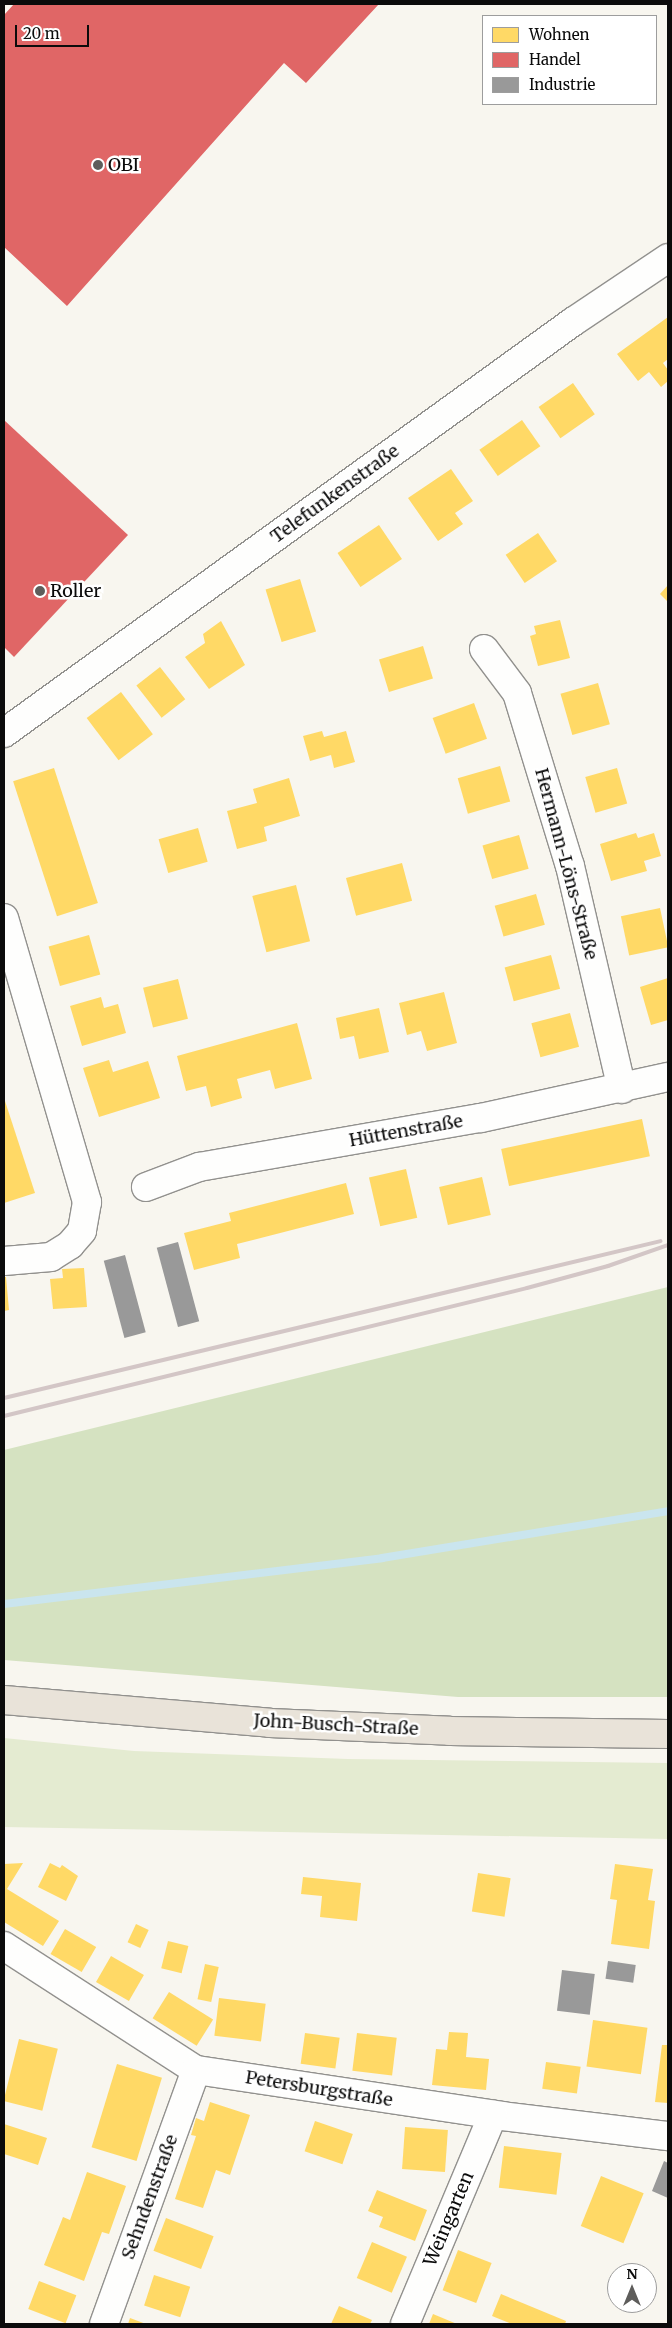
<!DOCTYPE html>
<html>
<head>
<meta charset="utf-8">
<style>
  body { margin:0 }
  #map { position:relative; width:672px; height:2328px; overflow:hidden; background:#f8f6ef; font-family:Merriweather,serif }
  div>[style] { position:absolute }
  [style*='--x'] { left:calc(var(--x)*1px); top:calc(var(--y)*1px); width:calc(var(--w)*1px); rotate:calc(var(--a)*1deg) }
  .green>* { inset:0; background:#e4ebd1 }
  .forest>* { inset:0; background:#d5e2c1 }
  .homes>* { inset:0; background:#ffd966; transform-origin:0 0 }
  .shops>* { inset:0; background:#e06666 }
  .industry>* { inset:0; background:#999; transform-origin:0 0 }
  .stream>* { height:8px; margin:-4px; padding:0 4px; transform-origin:4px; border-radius:4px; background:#cae5ee }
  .roads { filter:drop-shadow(1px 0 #92918e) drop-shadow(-1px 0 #92918e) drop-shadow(0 1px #92918e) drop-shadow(0 -1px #92918e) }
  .minor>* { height:28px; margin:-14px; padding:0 14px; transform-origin:14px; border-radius:14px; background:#fefefd }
  .major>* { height:28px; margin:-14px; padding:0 14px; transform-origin:14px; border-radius:14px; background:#e9e3d9 }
  .rail>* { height:4px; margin:-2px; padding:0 2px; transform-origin:2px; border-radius:2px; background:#d3c6c6 }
  .dots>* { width:14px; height:14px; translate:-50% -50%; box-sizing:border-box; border:2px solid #fff; border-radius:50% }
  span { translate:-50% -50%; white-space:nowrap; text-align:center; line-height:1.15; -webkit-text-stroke:5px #fff; paint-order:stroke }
  .poi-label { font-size:18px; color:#0b0b0b }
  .left { translate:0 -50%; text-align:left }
  .street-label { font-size:18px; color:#0b0b0b }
  .frame { position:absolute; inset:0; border:5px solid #0b0b0b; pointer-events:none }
  .legend { position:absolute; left:482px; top:15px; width:175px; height:90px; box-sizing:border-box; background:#fff; border:1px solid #9d9d9d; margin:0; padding:6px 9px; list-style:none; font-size:15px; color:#0b0b0b }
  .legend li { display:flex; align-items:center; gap:10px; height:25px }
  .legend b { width:25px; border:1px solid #9d9d9d }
  .north { position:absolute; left:607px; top:2263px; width:50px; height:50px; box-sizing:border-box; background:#fff; border:1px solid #9d9d9d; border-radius:50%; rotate:0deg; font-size:14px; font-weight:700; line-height:20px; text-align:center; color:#0b0b0b }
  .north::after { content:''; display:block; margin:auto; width:18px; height:22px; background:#5e5d5b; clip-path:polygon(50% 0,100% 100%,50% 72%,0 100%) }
  .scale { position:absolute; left:15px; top:25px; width:74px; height:22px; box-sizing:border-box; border:2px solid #0b0b0b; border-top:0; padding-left:6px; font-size:15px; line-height:18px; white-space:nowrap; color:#0b0b0b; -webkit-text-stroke:4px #fff; paint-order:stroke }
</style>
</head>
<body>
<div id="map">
  <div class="green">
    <div style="clip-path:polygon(4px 1738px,134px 1751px,348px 1759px,668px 1763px,668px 1839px,4px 1827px)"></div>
  </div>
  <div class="forest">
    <div style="clip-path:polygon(668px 1287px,668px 1697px,458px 1697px,4px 1660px,4px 1450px)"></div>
  </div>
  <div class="homes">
    <div style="clip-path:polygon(668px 317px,668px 359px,663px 363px,668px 370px,668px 381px,661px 387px,649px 372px,638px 381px,617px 354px)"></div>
    <div style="left:573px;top:383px;width:38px;height:42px;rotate:55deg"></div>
    <div style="left:522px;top:420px;width:32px;height:52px;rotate:55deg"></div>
    <div style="clip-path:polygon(451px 469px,473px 501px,455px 513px,463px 524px,438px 541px,408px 498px)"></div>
    <div style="left:379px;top:525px;width:41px;height:50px;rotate:56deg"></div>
    <div style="left:538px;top:533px;width:34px;height:39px;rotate:56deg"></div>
    <div style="left:300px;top:579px;width:55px;height:36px;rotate:73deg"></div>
    <div style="clip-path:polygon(668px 585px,668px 602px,660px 594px)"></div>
    <div style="clip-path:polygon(560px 620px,570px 658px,538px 666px,530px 636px,536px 634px,534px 626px)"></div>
    <div style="clip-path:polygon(221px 621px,245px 665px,209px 689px,185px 657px,205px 643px,203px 634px)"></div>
    <div style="left:423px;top:646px;width:34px;height:46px;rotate:73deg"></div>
    <div style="left:160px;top:667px;width:41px;height:30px;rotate:52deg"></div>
    <div style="left:598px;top:683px;width:43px;height:39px;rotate:74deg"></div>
    <div style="left:121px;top:692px;width:53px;height:43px;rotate:53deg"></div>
    <div style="left:474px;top:703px;width:38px;height:44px;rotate:70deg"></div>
    <div style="clip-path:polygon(322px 731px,324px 737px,346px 731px,355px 762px,334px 768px,331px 755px,310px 761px,303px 736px)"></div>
    <div style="left:500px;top:766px;width:37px;height:44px;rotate:74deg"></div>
    <div style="left:54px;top:768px;width:142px;height:43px;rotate:72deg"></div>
    <div style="left:617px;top:768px;width:37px;height:33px;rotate:74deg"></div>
    <div style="clip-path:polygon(289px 778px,300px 816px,264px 827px,267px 841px,237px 849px,227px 811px,257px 803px,253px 789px)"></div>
    <div style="left:198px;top:828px;width:35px;height:41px;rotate:74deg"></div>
    <div style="clip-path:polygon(636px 833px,638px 838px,654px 833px,661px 856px,644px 861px,647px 871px,611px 881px,600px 844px)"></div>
    <div style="left:519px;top:835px;width:35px;height:38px;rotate:74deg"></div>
    <div style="left:402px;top:863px;width:39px;height:58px;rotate:75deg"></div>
    <div style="left:296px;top:885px;width:58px;height:45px;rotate:76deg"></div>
    <div style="left:536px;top:894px;width:32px;height:43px;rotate:74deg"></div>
    <div style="left:660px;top:908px;width:40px;height:40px;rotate:78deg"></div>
    <div style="left:89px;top:935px;width:41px;height:42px;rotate:74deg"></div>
    <div style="left:551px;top:955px;width:35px;height:48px;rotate:75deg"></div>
    <div style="clip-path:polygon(668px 978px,668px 1020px,651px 1025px,640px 987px)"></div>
    <div style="left:178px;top:979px;width:41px;height:36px;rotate:76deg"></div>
    <div style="clip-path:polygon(444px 992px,457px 1043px,427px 1051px,421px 1031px,407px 1035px,399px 1003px)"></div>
    <div style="clip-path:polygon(101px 997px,104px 1008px,118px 1004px,126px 1033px,82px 1046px,70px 1006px)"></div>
    <div style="clip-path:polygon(379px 1008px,389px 1052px,359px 1059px,354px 1036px,340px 1039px,336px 1018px)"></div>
    <div style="left:570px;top:1013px;width:35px;height:40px;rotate:75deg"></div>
    <div style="clip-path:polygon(297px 1023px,312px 1079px,275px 1089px,270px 1070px,237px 1079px,242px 1098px,211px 1107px,206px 1086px,186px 1091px,177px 1056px)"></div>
    <div style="clip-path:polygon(109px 1060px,113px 1072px,148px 1061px,160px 1098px,99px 1117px,83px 1068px)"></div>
    <div style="clip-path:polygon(4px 1098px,35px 1193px,4px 1203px)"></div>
    <div style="left:642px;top:1119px;width:38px;height:144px;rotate:78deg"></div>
    <div style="left:406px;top:1169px;width:50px;height:38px;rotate:77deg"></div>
    <div style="left:482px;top:1177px;width:39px;height:44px;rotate:77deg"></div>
    <div style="clip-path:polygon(346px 1183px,354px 1214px,237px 1244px,240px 1258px,194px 1270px,184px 1233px,231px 1221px,229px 1213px)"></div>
    <div style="clip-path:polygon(84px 1268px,87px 1307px,53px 1309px,50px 1279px,63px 1278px,62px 1269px)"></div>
    <div style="clip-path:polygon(4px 1277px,6px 1277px,9px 1310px,4px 1311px)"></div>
    <div style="clip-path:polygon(23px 1863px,7px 1889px,59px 1921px,43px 1946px,4px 1922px,4px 1864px)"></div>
    <div style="clip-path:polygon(50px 1863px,60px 1868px,62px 1865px,78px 1876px,66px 1901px,38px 1887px)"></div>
    <div style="clip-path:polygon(615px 1864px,653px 1869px,648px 1900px,655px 1901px,649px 1949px,611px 1944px,617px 1900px,610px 1899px)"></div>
    <div style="left:478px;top:1873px;width:33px;height:39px;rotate:9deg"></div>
    <div style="clip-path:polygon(303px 1877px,361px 1883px,357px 1921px,320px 1917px,322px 1896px,301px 1894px)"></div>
    <div style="left:136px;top:1924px;width:14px;height:20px;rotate:25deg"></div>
    <div style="left:65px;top:1929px;width:36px;height:29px;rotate:30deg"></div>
    <div style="left:168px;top:1941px;width:21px;height:28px;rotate:14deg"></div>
    <div style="left:111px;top:1956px;width:38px;height:30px;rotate:30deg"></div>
    <div style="left:205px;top:1964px;width:14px;height:36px;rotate:12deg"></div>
    <div style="left:169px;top:1992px;width:52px;height:31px;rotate:32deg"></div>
    <div style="left:219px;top:1998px;width:47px;height:38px;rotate:7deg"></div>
    <div style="left:593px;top:2020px;width:55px;height:47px;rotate:8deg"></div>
    <div style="clip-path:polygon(449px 2032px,468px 2033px,466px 2057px,489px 2059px,486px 2090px,432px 2085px,436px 2049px,447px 2050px)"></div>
    <div style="left:305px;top:2033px;width:35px;height:31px;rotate:8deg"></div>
    <div style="left:357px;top:2033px;width:40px;height:38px;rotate:7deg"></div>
    <div style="left:19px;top:2039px;width:40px;height:64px;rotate:14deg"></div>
    <div style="clip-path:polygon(662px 2045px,668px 2045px,668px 2103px,655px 2102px)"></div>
    <div style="left:546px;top:2062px;width:35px;height:27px;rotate:8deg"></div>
    <div style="left:117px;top:2064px;width:47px;height:87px;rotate:17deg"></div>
    <div style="clip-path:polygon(210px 2102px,250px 2115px,230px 2175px,216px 2170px,203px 2208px,175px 2199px,196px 2136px,191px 2135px,196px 2118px,204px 2121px)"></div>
    <div style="left:315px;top:2121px;width:40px;height:32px;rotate:19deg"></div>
    <div style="clip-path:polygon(4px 2124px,47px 2138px,38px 2165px,4px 2154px)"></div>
    <div style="left:405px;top:2127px;width:43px;height:42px;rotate:4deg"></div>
    <div style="left:504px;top:2146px;width:58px;height:42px;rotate:7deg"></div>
    <div style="clip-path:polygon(87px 2172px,126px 2186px,109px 2234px,102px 2232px,84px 2281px,44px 2265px,63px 2217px,70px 2220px)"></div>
    <div style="left:601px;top:2176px;width:46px;height:54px;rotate:22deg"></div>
    <div style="clip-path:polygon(377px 2190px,427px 2210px,415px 2241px,379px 2227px,383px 2217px,368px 2211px)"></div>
    <div style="left:166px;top:2218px;width:51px;height:35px;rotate:21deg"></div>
    <div style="left:372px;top:2242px;width:38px;height:39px;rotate:23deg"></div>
    <div style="left:458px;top:2250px;width:36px;height:43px;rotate:21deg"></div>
    <div style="left:154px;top:2275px;width:38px;height:32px;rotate:18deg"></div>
    <div style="left:39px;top:2281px;width:40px;height:30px;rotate:21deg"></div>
    <div style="clip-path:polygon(501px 2294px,566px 2321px,565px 2324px,512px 2324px,492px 2316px)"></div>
    <div style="clip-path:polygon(339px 2306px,372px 2320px,370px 2324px,331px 2324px)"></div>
    <div style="clip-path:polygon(433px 2314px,457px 2324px,429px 2324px)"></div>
    <div style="clip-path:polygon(130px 2318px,146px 2324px,128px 2324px)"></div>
  </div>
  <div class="shops">
    <div style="clip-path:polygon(14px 4px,379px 4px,306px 83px,284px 63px,67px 306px,4px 247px,4px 15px)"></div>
    <div style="clip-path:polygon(4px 420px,128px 535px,14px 657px,4px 647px)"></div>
  </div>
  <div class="industry">
    <div style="left:178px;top:1242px;width:82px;height:22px;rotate:75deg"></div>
    <div style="left:125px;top:1255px;width:80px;height:22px;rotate:75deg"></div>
    <div style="left:608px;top:1961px;width:28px;height:18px;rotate:8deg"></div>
    <div style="left:562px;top:1970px;width:33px;height:41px;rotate:7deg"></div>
    <div style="clip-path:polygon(664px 2161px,668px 2163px,668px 2198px,652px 2191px)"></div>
  </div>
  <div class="stream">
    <div style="--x:4;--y:1604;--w:381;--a:-6.9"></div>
    <div style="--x:382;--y:1558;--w:290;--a:-9.3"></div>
  </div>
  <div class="roads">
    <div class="minor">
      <div style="--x:484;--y:649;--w:55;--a:53.1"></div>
      <div style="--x:517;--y:693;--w:181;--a:73"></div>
      <div style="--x:570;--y:866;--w:229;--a:76.9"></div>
      <div style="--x:4;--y:733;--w:703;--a:-35.86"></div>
      <div style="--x:574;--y:321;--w:113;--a:-33.8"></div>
      <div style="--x:4;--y:918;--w:296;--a:73.7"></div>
      <div style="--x:87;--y:1202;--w:29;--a:100"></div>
      <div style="--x:82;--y:1231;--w:18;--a:131"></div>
      <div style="--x:70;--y:1245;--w:22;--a:148"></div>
      <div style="--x:51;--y:1257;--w:47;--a:175.1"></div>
      <div style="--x:146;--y:1187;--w:57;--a:-20.7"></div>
      <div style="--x:199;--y:1167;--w:286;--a:-9.9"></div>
      <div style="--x:481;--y:1118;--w:191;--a:-12.4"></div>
      <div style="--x:4;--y:1946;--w:229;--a:32.9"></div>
      <div style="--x:196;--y:2070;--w:309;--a:8.5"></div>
      <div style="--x:502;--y:2116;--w:167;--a:6.9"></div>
      <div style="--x:104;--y:2324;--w:270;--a:-70.1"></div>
      <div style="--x:405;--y:2324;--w:227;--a:-67.2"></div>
    </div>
    <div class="major">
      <div style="--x:4;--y:1700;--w:267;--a:4.9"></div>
      <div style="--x:270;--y:1723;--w:180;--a:2.5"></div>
      <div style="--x:450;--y:1731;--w:218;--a:0.8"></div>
    </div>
  </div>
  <div class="rail">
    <div style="--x:4;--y:1398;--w:675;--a:-13.44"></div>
    <div style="--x:4;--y:1416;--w:538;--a:-13.75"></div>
    <div style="--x:527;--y:1288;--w:84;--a:-15.2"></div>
    <div style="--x:608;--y:1266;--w:64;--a:-19.3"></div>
  </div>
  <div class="dots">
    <div style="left:98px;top:165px;background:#5e5d5b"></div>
    <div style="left:40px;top:591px;background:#5e5d5b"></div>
  </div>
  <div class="poi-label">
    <span class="left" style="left:108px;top:165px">OBI</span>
    <span class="left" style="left:50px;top:591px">Roller</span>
  </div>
  <div class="street-label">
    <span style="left:335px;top:494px;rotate:-36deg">Telefunkenstraße</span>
    <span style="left:566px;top:864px;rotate:75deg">Hermann-Löns-Straße</span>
    <span style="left:406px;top:1131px;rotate:-10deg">Hüttenstraße</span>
    <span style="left:336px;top:1725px;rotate:3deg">John-Busch-Straße</span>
    <span style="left:319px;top:2089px;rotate:9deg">Petersburgstraße</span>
    <span style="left:150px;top:2197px;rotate:-70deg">Sehndenstraße</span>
    <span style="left:449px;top:2219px;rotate:-67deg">Weingarten</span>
  </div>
  <div class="frame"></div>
  <ul class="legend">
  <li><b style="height:14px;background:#ffd966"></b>Wohnen</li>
  <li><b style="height:14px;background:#e06666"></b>Handel</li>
  <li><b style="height:14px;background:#999"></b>Industrie</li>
  </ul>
  <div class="north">N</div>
  <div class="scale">20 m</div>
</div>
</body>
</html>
